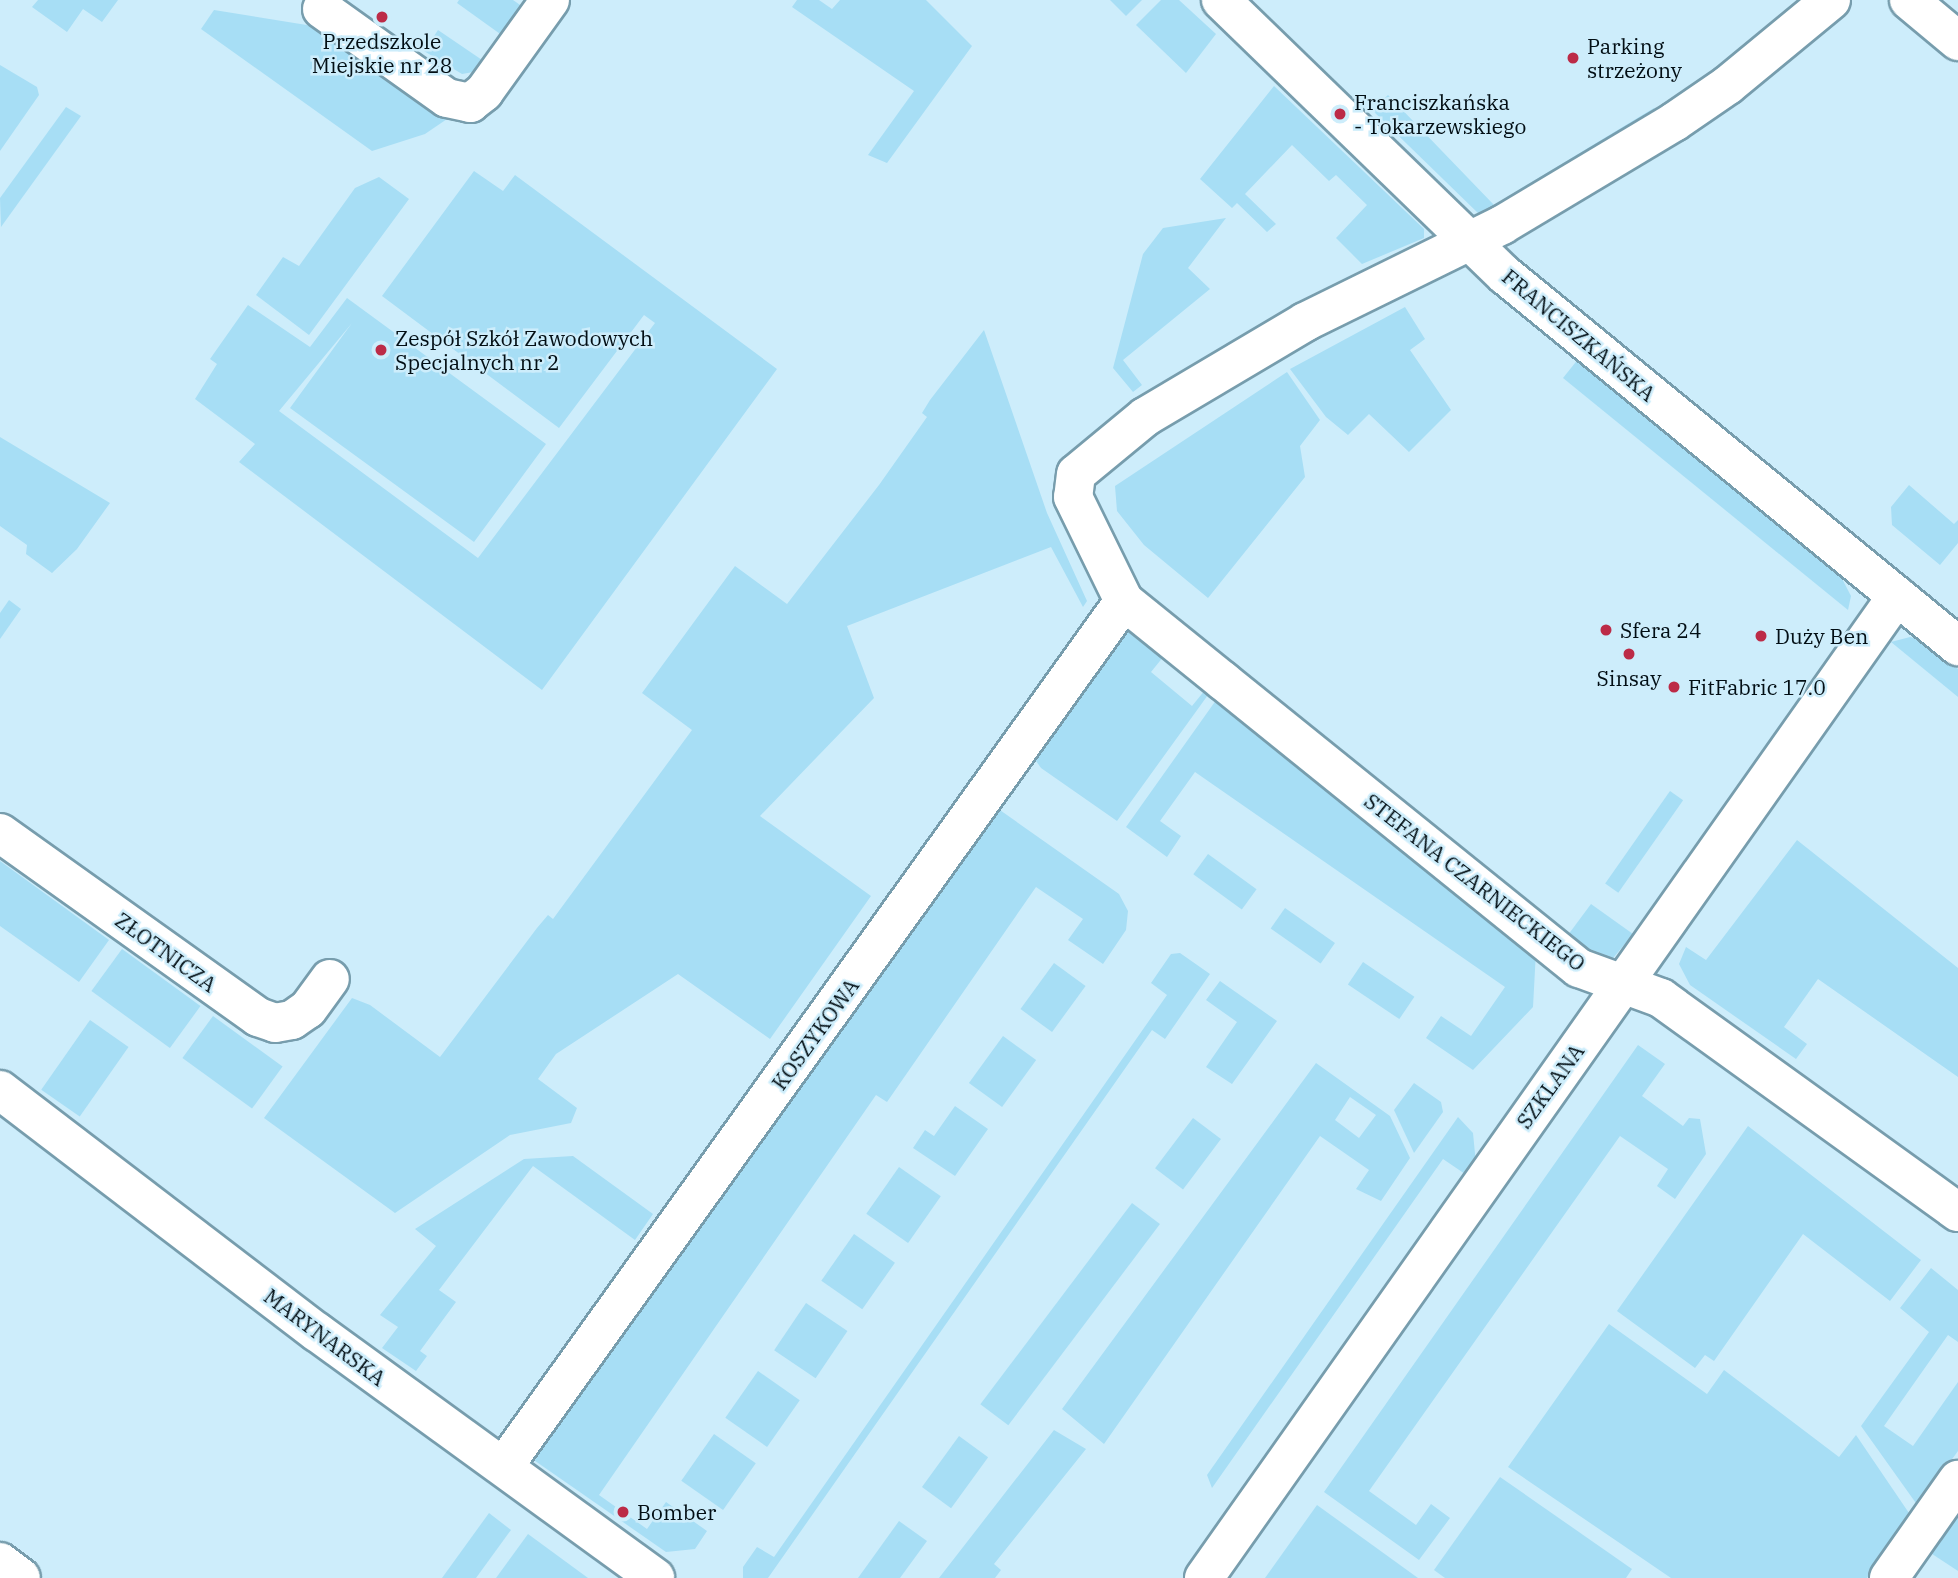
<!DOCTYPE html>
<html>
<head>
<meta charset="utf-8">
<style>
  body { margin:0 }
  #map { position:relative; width:1958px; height:1578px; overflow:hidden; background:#cdedfb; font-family:"IBM Plex Serif",serif }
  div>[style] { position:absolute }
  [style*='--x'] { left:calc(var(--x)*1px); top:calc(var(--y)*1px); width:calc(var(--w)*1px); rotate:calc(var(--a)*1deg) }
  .green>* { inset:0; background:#a7def5; transform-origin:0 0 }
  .roads { filter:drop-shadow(2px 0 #779dad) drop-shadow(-2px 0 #779dad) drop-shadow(0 2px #779dad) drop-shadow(0 -2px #779dad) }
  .minor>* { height:38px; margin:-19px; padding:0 19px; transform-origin:19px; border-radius:19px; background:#fff }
  .dots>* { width:19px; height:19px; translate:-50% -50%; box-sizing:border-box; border:4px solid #cdedfb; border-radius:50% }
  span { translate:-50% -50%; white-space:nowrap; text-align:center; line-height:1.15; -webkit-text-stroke:5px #cdedfb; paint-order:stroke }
  .poi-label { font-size:21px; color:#020e14 }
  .left { translate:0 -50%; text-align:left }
  .street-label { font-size:21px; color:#020e14 }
</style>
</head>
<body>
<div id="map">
  <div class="green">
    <div style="clip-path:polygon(38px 0,118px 0,102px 22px,83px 9px,67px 32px,32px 7px)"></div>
    <div style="clip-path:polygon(459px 0,513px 0,523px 7px,503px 36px,457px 3px)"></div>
    <div style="clip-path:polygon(797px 0,819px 0,832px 9px,840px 0,926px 0,972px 46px,887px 163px,868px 155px,914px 91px,792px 7px)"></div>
    <div style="clip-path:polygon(1110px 0,1142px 0,1126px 16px)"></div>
    <div style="clip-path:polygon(1161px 0,1179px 0,1216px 34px,1186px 73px,1136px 25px)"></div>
    <div style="clip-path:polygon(214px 10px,319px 27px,447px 119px,425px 134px,372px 151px,201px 29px)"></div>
    <div style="clip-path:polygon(438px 30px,485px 62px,479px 71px,462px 74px,424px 51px)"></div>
    <div style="clip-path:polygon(0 65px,37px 87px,39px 95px,0 151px)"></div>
    <div style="clip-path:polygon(1274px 86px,1424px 229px,1424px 238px,1362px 264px,1336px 238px,1367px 205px,1336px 175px,1329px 181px,1292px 145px,1245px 194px,1276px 224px,1267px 232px,1237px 203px,1232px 208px,1200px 179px)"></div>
    <div style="clip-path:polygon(1388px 95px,1494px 205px,1654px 108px,1657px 114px,1491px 213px,1480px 215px,1372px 110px)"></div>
    <div style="clip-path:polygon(66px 107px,81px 116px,1px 227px,0 198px)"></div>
    <div style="clip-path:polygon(474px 171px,503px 191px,515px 175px,777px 369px,542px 690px,239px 462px,255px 444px,195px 399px,217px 364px,210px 359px,248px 305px,310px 347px,347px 298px,546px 444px,474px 542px,290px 408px,352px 323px,279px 411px,478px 558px,655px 323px,644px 315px,559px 428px,382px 296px)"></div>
    <div style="clip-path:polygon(379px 177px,409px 199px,309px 335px,256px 295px,283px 257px,299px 266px,355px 188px)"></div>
    <div style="clip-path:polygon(1226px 218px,1188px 268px,1210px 289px,1123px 360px,1142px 385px,1133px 392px,1113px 368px,1143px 254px,1163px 228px)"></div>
    <div style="clip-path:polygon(1405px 307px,1425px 339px,1410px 350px,1451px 410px,1409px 452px,1369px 414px,1348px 435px,1326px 417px,1290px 369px)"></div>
    <div style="clip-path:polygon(984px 330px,1047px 513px,1087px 601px,1083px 607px,1051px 547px,847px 626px,874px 698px,760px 816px,871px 896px,770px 1039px,678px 974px,556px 1054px,538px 1079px,577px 1108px,571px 1123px,510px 1135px,395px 1213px,264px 1118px,352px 998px,370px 1005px,440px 1057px,537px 928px,548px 915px,553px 919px,692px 730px,642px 693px,735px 566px,787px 604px,879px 485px,927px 417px,922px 413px,930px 400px)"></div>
    <div style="clip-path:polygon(1579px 358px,1837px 569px,1851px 596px,1848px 610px,1563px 378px)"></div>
    <div style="clip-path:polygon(1287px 372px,1320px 420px,1300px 446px,1305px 477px,1208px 598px,1144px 545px,1117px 511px,1115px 486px)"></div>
    <div style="clip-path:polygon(0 437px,110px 503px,77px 549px,52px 573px,26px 554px,27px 545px,0 526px)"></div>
    <div style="clip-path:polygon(1909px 485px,1954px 524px,1958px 520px,1958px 543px,1940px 565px,1892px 525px,1891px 507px)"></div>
    <div style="clip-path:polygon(9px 600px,21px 609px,0 639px,0 613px)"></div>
    <div style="clip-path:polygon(1131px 627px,1168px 651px,1151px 672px,1192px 706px,1210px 684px,1213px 688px,1117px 821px,1041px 768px,1034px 758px,1120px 631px)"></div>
    <div style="clip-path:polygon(1910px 637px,1924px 641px,1958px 669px,1958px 697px,1891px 642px)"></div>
    <div style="clip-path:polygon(1219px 696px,1536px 951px,1533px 1007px,1473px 1070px,1426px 1038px,1441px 1016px,1471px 1036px,1505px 987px,1195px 772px,1160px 821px,1181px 836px,1167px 857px,1126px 827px)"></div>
    <div style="left:1670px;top:791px;width:16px;height:113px;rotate:35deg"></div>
    <div style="clip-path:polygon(997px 808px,1119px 894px,1128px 911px,1126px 930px,1103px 964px,1068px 940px,1083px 919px,1036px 887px,887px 1102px,876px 1095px,599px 1495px,647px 1529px,666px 1502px,707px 1531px,695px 1549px,666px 1552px,528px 1456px)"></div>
    <div style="clip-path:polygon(1797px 840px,1958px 968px,1958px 1077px,1818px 979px,1784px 1027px,1807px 1044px,1796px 1059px,1690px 985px,1679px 964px,1686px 947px,1706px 960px)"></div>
    <div style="left:1208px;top:854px;width:60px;height:25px;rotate:36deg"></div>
    <div style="clip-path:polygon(0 861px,109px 940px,79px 982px,0 926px)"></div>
    <div style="clip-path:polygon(1591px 904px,1633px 934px,1609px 963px,1565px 939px)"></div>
    <div style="left:1285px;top:908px;width:61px;height:25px;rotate:35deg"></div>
    <div style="left:122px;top:949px;width:97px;height:52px;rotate:36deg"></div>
    <div style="clip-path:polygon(1180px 953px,1210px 974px,1165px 1039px,1152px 1030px,768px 1578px,743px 1578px,743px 1567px,757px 1547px,774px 1557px,1167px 995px,1151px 983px,1171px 954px)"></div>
    <div style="left:1363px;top:962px;width:62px;height:27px;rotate:34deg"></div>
    <div style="left:1054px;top:963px;width:39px;height:57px;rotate:36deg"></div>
    <div style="clip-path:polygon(1220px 981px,1277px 1021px,1232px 1084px,1206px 1067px,1237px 1022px,1206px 1000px)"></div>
    <div style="left:213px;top:1016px;width:86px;height:52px;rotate:36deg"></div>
    <div style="left:90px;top:1020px;width:47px;height:85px;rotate:35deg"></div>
    <div style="left:1003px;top:1036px;width:41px;height:58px;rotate:36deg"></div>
    <div style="clip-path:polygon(1638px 1045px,1665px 1064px,1642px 1096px,1683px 1126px,1689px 1118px,1700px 1119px,1706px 1154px,1675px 1199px,1657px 1186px,1668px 1169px,1620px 1136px,1369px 1491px,1416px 1525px,1431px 1504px,1450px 1518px,1419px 1560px,1324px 1492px)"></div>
    <div style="clip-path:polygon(evenodd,1316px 1063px,1390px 1116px,1410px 1158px,1381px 1201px,1356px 1189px,1369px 1170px,1320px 1136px,1104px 1444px,1062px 1409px,1316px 1063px,1350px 1097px,1376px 1115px,1359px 1138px,1335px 1120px,1350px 1097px)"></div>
    <div style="clip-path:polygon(1414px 1083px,1441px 1102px,1443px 1112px,1414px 1153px,1394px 1110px)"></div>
    <div style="clip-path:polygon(955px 1106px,988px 1129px,955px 1176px,913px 1148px,925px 1130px,934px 1136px)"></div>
    <div style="clip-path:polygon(1458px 1117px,1473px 1133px,1476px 1164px,1468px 1176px,1443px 1159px,1212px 1488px,1207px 1475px)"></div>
    <div style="left:1193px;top:1118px;width:35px;height:63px;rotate:37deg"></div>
    <div style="clip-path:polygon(1748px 1126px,1921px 1260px,1890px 1301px,1803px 1234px,1714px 1361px,1705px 1355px,1695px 1368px,1617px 1311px)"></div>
    <div style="clip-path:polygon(573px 1156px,653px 1214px,635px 1240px,533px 1166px,439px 1290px,456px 1302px,420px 1351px,427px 1356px,416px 1371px,382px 1348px,398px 1327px,380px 1315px,436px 1246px,415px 1229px,524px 1159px)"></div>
    <div style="left:899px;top:1167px;width:51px;height:57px;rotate:35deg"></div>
    <div style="left:1132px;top:1203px;width:35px;height:252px;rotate:37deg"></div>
    <div style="left:854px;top:1234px;width:50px;height:57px;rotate:35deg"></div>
    <div style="clip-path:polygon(1931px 1268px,1958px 1290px,1958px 1342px,1948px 1335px,1884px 1426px,1913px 1446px,1958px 1382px,1958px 1451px,1918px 1506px,1861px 1426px,1929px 1332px,1900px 1308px)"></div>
    <div style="left:806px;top:1303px;width:50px;height:57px;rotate:34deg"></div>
    <div style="clip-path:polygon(1609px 1324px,1707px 1394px,1724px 1370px,1839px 1457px,1856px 1435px,1911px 1516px,1867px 1578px,1671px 1578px,1508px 1467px)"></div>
    <div style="left:758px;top:1371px;width:51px;height:57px;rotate:35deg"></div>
    <div style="clip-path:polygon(1054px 1430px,1086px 1449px,994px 1564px,1001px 1570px,995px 1578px,939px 1578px)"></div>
    <div style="left:714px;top:1434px;width:51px;height:57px;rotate:35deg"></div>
    <div style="left:959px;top:1436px;width:36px;height:63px;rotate:36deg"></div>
    <div style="clip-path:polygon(1500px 1477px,1632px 1569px,1626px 1578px,1445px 1578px,1434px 1570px)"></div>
    <div style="clip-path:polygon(1958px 1498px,1958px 1571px,1923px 1548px)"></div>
    <div style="clip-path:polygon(1317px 1505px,1418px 1578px,1265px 1578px)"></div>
    <div style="clip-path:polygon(489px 1513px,511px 1530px,476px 1578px,442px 1578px)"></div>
    <div style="clip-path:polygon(899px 1521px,927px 1541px,900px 1578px,858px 1578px)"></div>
    <div style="clip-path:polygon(528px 1534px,588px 1578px,496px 1578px)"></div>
  </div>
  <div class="roads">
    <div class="minor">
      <div style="--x:1221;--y:0;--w:395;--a:44.1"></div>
      <div style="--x:1505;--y:275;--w:586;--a:39.32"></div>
      <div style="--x:1831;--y:0;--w:134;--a:140.5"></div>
      <div style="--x:1728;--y:85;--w:65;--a:145.6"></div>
      <div style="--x:1674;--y:122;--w:200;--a:149.1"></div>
      <div style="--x:1502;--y:225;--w:220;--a:153.8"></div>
      <div style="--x:1305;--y:322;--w:186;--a:149.3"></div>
      <div style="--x:1145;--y:417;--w:89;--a:140.4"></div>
      <div style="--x:1076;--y:474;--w:23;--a:97"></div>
      <div style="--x:1073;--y:497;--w:116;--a:63.9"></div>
      <div style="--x:1124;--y:601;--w:127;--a:38.9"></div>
      <div style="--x:1223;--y:681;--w:457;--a:38.9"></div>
      <div style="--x:1579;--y:968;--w:87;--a:20.1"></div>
      <div style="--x:1661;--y:998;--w:366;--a:35.8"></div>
      <div style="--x:1909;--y:0;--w:64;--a:39.9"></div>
      <div style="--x:322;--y:9;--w:153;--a:35.5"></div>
      <div style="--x:447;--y:98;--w:24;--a:12"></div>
      <div style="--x:470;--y:103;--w:18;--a:-38"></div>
      <div style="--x:484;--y:92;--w:113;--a:-54.3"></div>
      <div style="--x:0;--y:833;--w:317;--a:35.5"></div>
      <div style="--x:258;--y:1017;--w:18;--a:19"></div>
      <div style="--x:275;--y:1023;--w:17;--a:-10"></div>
      <div style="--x:292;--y:1020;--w:19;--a:-35"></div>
      <div style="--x:308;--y:1009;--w:37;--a:-54"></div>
      <div style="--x:0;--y:1090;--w:399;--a:37.4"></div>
      <div style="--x:317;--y:1332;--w:418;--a:36"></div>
      <div style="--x:504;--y:1466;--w:1064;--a:-54.37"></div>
      <div style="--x:0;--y:1562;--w:26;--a:37"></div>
      <div style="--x:1204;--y:1578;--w:1202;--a:-54.79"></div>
      <div style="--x:1889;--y:1578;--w:120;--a:-54.9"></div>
    </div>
  </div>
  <div class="dots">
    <div style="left:382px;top:17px;background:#bc2b47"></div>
    <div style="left:1573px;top:58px;background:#bc2b47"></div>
    <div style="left:1340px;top:114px;background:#bc2b47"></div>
    <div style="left:381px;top:350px;background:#bc2b47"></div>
    <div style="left:1606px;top:630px;background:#bc2b47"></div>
    <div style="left:1761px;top:636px;background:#bc2b47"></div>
    <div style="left:1629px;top:654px;background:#bc2b47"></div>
    <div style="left:1674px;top:687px;background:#bc2b47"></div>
    <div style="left:623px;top:1512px;background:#bc2b47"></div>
  </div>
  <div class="poi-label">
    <span style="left:382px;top:53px">Przedszkole<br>Miejskie nr 28</span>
    <span class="left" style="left:1587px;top:58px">Parking<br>strzeżony</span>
    <span class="left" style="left:1354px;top:114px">Franciszkańska<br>- Tokarzewskiego</span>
    <span class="left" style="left:395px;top:350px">Zespół Szkół Zawodowych<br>Specjalnych nr 2</span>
    <span class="left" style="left:1620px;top:630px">Sfera 24</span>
    <span class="left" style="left:1775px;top:636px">Duży Ben</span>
    <span style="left:1629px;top:678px">Sinsay</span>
    <span class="left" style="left:1688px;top:687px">FitFabric 17.0</span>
    <span class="left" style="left:637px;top:1512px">Bomber</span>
  </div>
  <div class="street-label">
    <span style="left:1579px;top:335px;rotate:40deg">FRANCISZKAŃSKA</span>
    <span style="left:1475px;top:882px;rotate:38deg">STEFANA CZARNIECKIEGO</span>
    <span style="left:166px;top:952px;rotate:36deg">ZŁOTNICZA</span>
    <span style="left:815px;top:1034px;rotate:-54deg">KOSZYKOWA</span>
    <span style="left:1550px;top:1086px;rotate:-54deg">SZKLANA</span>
    <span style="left:325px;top:1337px;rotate:37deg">MARYNARSKA</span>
  </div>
</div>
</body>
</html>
